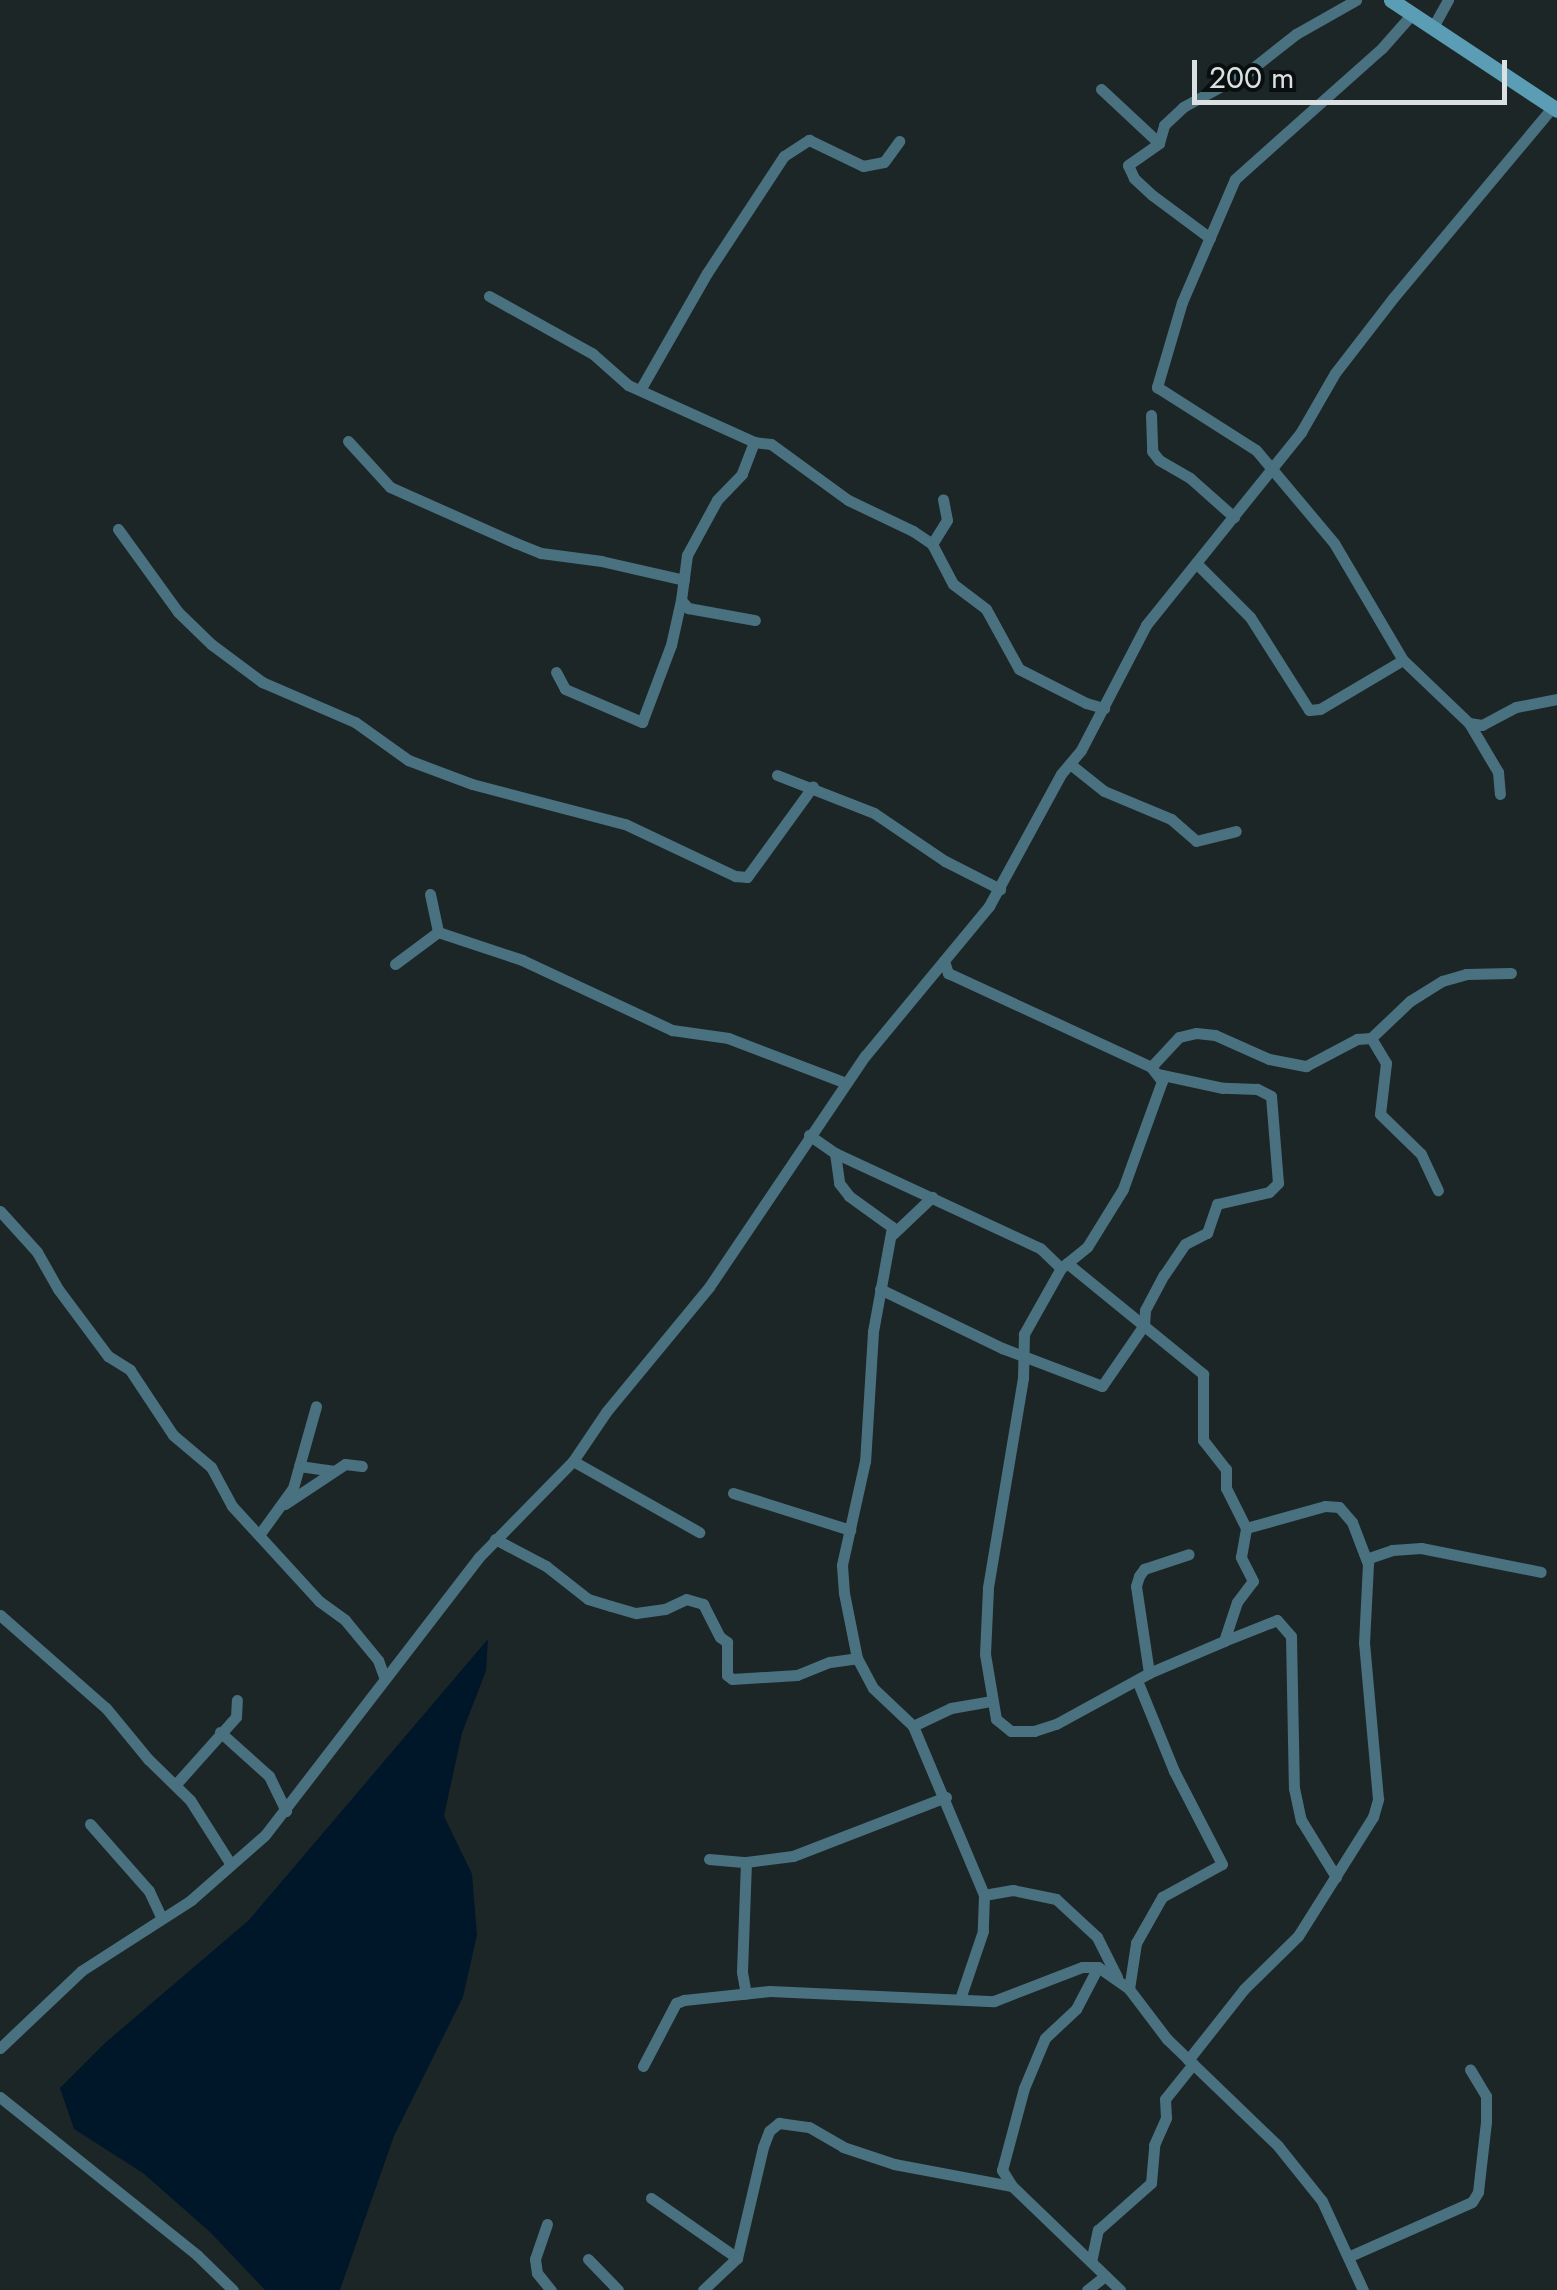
<!DOCTYPE html>
<html>
<head>
<meta charset="utf-8">
<style>
  body { margin:0 }
  #map { position:relative; width:1557px; height:2290px; overflow:hidden; background:#1c2627; font-family:Jost,sans-serif }
  div>[style] { position:absolute }
  [style*='--x'] { left:calc(var(--x)*1px); top:calc(var(--y)*1px); width:calc(var(--w)*1px); rotate:calc(var(--a)*1deg) }
  .water>* { inset:0; background:#00172a }
  .minor>* { height:11px; margin:-5.5px; padding:0 5.5px; transform-origin:5.5px; border-radius:5.5px; background:#497180 }
  .secondary>* { height:15px; margin:-7.5px; padding:0 7.5px; transform-origin:7.5px; border-radius:7.5px; background:#5b9db4 }
  span { translate:-50% -50%; white-space:nowrap; text-align:center; line-height:1.15; -webkit-text-stroke:8px #090e0e; paint-order:stroke }
  .scale { position:absolute; left:1192px; top:60px; width:315px; height:45px; box-sizing:border-box; border:5px solid #dbe1e2; border-top:0; padding-left:12px; font-size:30px; line-height:35px; white-space:nowrap; color:#dbe1e2; -webkit-text-stroke:8px #090e0e; paint-order:stroke }
</style>
</head>
<body>
<div id="map">
  <div class="water">
    <div style="clip-path:polygon(488px 1639px,486px 1671px,462px 1733px,444px 1816px,472px 1874px,477px 1935px,463px 1997px,394px 2136px,340px 2290px,265px 2290px,210px 2232px,143px 2173px,74px 2129px,60px 2088px,105px 2043px,249px 1920px)"></div>
  </div>
  <div class="minor">
    <div style="--x:1412;--y:14;--w:45;--a:131.4"></div>
    <div style="--x:1382;--y:48;--w:197;--a:138.3"></div>
    <div style="--x:1235;--y:179;--w:134;--a:113.3"></div>
    <div style="--x:1182;--y:302;--w:89;--a:106.4"></div>
    <div style="--x:1157;--y:387;--w:117;--a:32.5"></div>
    <div style="--x:1256;--y:450;--w:121;--a:50"></div>
    <div style="--x:1334;--y:543;--w:136;--a:59.5"></div>
    <div style="--x:1403;--y:660;--w:91;--a:43.7"></div>
    <div style="--x:1469;--y:723;--w:57;--a:59.4"></div>
    <div style="--x:1498;--y:772;--w:22;--a:85"></div>
    <div style="--x:1433;--y:27;--w:31;--a:-61"></div>
    <div style="--x:1101;--y:89;--w:79;--a:43"></div>
    <div style="--x:1210;--y:238;--w:72;--a:-143.4"></div>
    <div style="--x:1152;--y:195;--w:25;--a:-137"></div>
    <div style="--x:1134;--y:178;--w:14;--a:-115"></div>
    <div style="--x:1128;--y:165;--w:38;--a:-35"></div>
    <div style="--x:1159;--y:143;--w:19;--a:-74"></div>
    <div style="--x:1164;--y:125;--w:26;--a:-43"></div>
    <div style="--x:1183;--y:107;--w:75;--a:-28.6"></div>
    <div style="--x:1249;--y:71;--w:60;--a:-38.2"></div>
    <div style="--x:1296;--y:34;--w:69;--a:-29.5"></div>
    <div style="--x:489;--y:296;--w:119;--a:29.1"></div>
    <div style="--x:593;--y:354;--w:47;--a:41.5"></div>
    <div style="--x:628;--y:385;--w:138;--a:24.3"></div>
    <div style="--x:754;--y:442;--w:17;--a:7"></div>
    <div style="--x:771;--y:444;--w:95;--a:36"></div>
    <div style="--x:848;--y:500;--w:72;--a:25.5"></div>
    <div style="--x:913;--y:531;--w:23;--a:34"></div>
    <div style="--x:932;--y:544;--w:45;--a:62.3"></div>
    <div style="--x:953;--y:584;--w:41;--a:37.1"></div>
    <div style="--x:986;--y:609;--w:68;--a:61.2"></div>
    <div style="--x:1019;--y:669;--w:75;--a:26.9"></div>
    <div style="--x:1086;--y:703;--w:19;--a:16"></div>
    <div style="--x:640;--y:390;--w:135;--a:-60.2"></div>
    <div style="--x:707;--y:273;--w:140;--a:-56.7"></div>
    <div style="--x:784;--y:156;--w:30;--a:-33"></div>
    <div style="--x:809;--y:140;--w:60;--a:25.7"></div>
    <div style="--x:863;--y:166;--w:21;--a:-11"></div>
    <div style="--x:884;--y:162;--w:26;--a:-54"></div>
    <div style="--x:1151;--y:415;--w:36;--a:88"></div>
    <div style="--x:1152;--y:451;--w:11;--a:52"></div>
    <div style="--x:1159;--y:460;--w:36;--a:30"></div>
    <div style="--x:1190;--y:478;--w:59;--a:41.6"></div>
    <div style="--x:348;--y:441;--w:62;--a:47.6"></div>
    <div style="--x:390;--y:487;--w:138;--a:24"></div>
    <div style="--x:516;--y:543;--w:27;--a:22"></div>
    <div style="--x:541;--y:553;--w:61;--a:7.6"></div>
    <div style="--x:601;--y:561;--w:85;--a:12.9"></div>
    <div style="--x:754;--y:442;--w:34;--a:111"></div>
    <div style="--x:742;--y:474;--w:36;--a:134"></div>
    <div style="--x:717;--y:500;--w:63;--a:118.6"></div>
    <div style="--x:687;--y:555;--w:45;--a:97.6"></div>
    <div style="--x:681;--y:600;--w:11;--a:49"></div>
    <div style="--x:688;--y:608;--w:68;--a:10.2"></div>
    <div style="--x:118;--y:529;--w:102;--a:54.1"></div>
    <div style="--x:178;--y:612;--w:46;--a:44.1"></div>
    <div style="--x:211;--y:644;--w:64;--a:36.7"></div>
    <div style="--x:262;--y:682;--w:101;--a:23.3"></div>
    <div style="--x:355;--y:722;--w:65;--a:35.6"></div>
    <div style="--x:408;--y:760;--w:68;--a:20.6"></div>
    <div style="--x:472;--y:784;--w:158;--a:14.7"></div>
    <div style="--x:625;--y:824;--w:122;--a:25.3"></div>
    <div style="--x:735;--y:876;--w:12;--a:5"></div>
    <div style="--x:747;--y:877;--w:112;--a:-54"></div>
    <div style="--x:932;--y:544;--w:28;--a:-58"></div>
    <div style="--x:947;--y:520;--w:21;--a:-101"></div>
    <div style="--x:1196;--y:563;--w:76;--a:45"></div>
    <div style="--x:1250;--y:617;--w:110;--a:57.6"></div>
    <div style="--x:1309;--y:710;--w:11;--a:-5"></div>
    <div style="--x:1320;--y:709;--w:96;--a:-30.6"></div>
    <div style="--x:556;--y:672;--w:19;--a:62"></div>
    <div style="--x:565;--y:689;--w:84;--a:23.2"></div>
    <div style="--x:642;--y:722;--w:82;--a:-69.4"></div>
    <div style="--x:671;--y:645;--w:46;--a:-77.5"></div>
    <div style="--x:1469;--y:723;--w:13;--a:9"></div>
    <div style="--x:1482;--y:725;--w:38;--a:-28"></div>
    <div style="--x:1516;--y:707;--w:42;--a:-11"></div>
    <div style="--x:1070;--y:764;--w:43;--a:38.5"></div>
    <div style="--x:1104;--y:791;--w:73;--a:22.7"></div>
    <div style="--x:1171;--y:819;--w:33;--a:41"></div>
    <div style="--x:1196;--y:841;--w:41;--a:-14"></div>
    <div style="--x:777;--y:775;--w:104;--a:21.4"></div>
    <div style="--x:874;--y:813;--w:86;--a:34.1"></div>
    <div style="--x:945;--y:861;--w:62;--a:27"></div>
    <div style="--x:430;--y:894;--w:39;--a:78"></div>
    <div style="--x:944;--y:961;--w:13;--a:72"></div>
    <div style="--x:948;--y:973;--w:224;--a:24.8"></div>
    <div style="--x:1151;--y:1067;--w:18;--a:52"></div>
    <div style="--x:1162;--y:1081;--w:115;--a:109.9"></div>
    <div style="--x:1123;--y:1189;--w:68;--a:121.8"></div>
    <div style="--x:1087;--y:1247;--w:33;--a:141"></div>
    <div style="--x:1061;--y:1268;--w:76;--a:119.3"></div>
    <div style="--x:1024;--y:1334;--w:44;--a:91.3"></div>
    <div style="--x:1023;--y:1378;--w:213;--a:99.5"></div>
    <div style="--x:988;--y:1588;--w:66;--a:92.6"></div>
    <div style="--x:985;--y:1654;--w:66;--a:80.4"></div>
    <div style="--x:996;--y:1719;--w:19;--a:39"></div>
    <div style="--x:1011;--y:1731;--w:23;--a:0"></div>
    <div style="--x:1034;--y:1731;--w:23;--a:-18"></div>
    <div style="--x:1056;--y:1724;--w:106;--a:-28.7"></div>
    <div style="--x:1149;--y:1673;--w:82;--a:-23.1"></div>
    <div style="--x:1224;--y:1641;--w:41;--a:-71.6"></div>
    <div style="--x:1237;--y:1602;--w:26;--a:-53"></div>
    <div style="--x:1253;--y:1581;--w:27;--a:-117"></div>
    <div style="--x:1241;--y:1557;--w:29;--a:-80"></div>
    <div style="--x:395;--y:964;--w:54;--a:-36.7"></div>
    <div style="--x:438;--y:932;--w:89;--a:18.4"></div>
    <div style="--x:522;--y:960;--w:166;--a:25"></div>
    <div style="--x:672;--y:1030;--w:57;--a:8.1"></div>
    <div style="--x:728;--y:1038;--w:126;--a:20.9"></div>
    <div style="--x:1371;--y:1038;--w:29;--a:59"></div>
    <div style="--x:1386;--y:1063;--w:51;--a:96.7"></div>
    <div style="--x:1380;--y:1114;--w:57;--a:44.3"></div>
    <div style="--x:1421;--y:1154;--w:40;--a:65"></div>
    <div style="--x:1151;--y:1067;--w:41;--a:-47"></div>
    <div style="--x:1179;--y:1037;--w:17;--a:-13"></div>
    <div style="--x:1196;--y:1033;--w:19;--a:6"></div>
    <div style="--x:1215;--y:1035;--w:59;--a:24"></div>
    <div style="--x:1269;--y:1059;--w:38;--a:11"></div>
    <div style="--x:1306;--y:1066;--w:58;--a:-27.9"></div>
    <div style="--x:1357;--y:1039;--w:14;--a:-4"></div>
    <div style="--x:1371;--y:1038;--w:54;--a:-43.5"></div>
    <div style="--x:1410;--y:1001;--w:38;--a:-32"></div>
    <div style="--x:1442;--y:981;--w:25;--a:-16"></div>
    <div style="--x:1466;--y:974;--w:45;--a:-1.3"></div>
    <div style="--x:809;--y:1135;--w:32;--a:35"></div>
    <div style="--x:835;--y:1153;--w:30;--a:82"></div>
    <div style="--x:839;--y:1183;--w:16;--a:52"></div>
    <div style="--x:849;--y:1196;--w:53;--a:35.8"></div>
    <div style="--x:892;--y:1227;--w:107;--a:100.3"></div>
    <div style="--x:873;--y:1332;--w:129;--a:93.5"></div>
    <div style="--x:865;--y:1461;--w:107;--a:102.5"></div>
    <div style="--x:842;--y:1565;--w:28;--a:86"></div>
    <div style="--x:844;--y:1593;--w:66;--a:78.7"></div>
    <div style="--x:857;--y:1658;--w:34;--a:62"></div>
    <div style="--x:873;--y:1688;--w:55;--a:43.5"></div>
    <div style="--x:913;--y:1726;--w:183;--a:67.2"></div>
    <div style="--x:984;--y:1895;--w:36;--a:92"></div>
    <div style="--x:983;--y:1931;--w:69;--a:108.7"></div>
    <div style="--x:835;--y:1153;--w:226;--a:24.9"></div>
    <div style="--x:1040;--y:1248;--w:29;--a:44"></div>
    <div style="--x:0;--y:1211;--w:55;--a:47.9"></div>
    <div style="--x:37;--y:1252;--w:43;--a:60.4"></div>
    <div style="--x:58;--y:1289;--w:84;--a:53.3"></div>
    <div style="--x:108;--y:1356;--w:26;--a:32"></div>
    <div style="--x:130;--y:1370;--w:78;--a:56.5"></div>
    <div style="--x:173;--y:1435;--w:50;--a:40.1"></div>
    <div style="--x:211;--y:1467;--w:44;--a:61.7"></div>
    <div style="--x:232;--y:1506;--w:129;--a:47.5"></div>
    <div style="--x:319;--y:1601;--w:32;--a:36"></div>
    <div style="--x:345;--y:1620;--w:52;--a:50.5"></div>
    <div style="--x:378;--y:1660;--w:20;--a:70"></div>
    <div style="--x:893;--y:1234;--w:54;--a:-43.5"></div>
    <div style="--x:1067;--y:1263;--w:176;--a:39.2"></div>
    <div style="--x:1203;--y:1374;--w:66;--a:90"></div>
    <div style="--x:1203;--y:1440;--w:37;--a:52"></div>
    <div style="--x:1226;--y:1469;--w:19;--a:90"></div>
    <div style="--x:1226;--y:1488;--w:45;--a:63.4"></div>
    <div style="--x:880;--y:1289;--w:136;--a:25.8"></div>
    <div style="--x:1002;--y:1348;--w:107;--a:20.8"></div>
    <div style="--x:1102;--y:1386;--w:74;--a:-55.5"></div>
    <div style="--x:1144;--y:1325;--w:15;--a:-86"></div>
    <div style="--x:1145;--y:1310;--w:40;--a:-62"></div>
    <div style="--x:1164;--y:1275;--w:37;--a:-56"></div>
    <div style="--x:1185;--y:1244;--w:25;--a:-27"></div>
    <div style="--x:1207;--y:1233;--w:31;--a:-71"></div>
    <div style="--x:1217;--y:1204;--w:53;--a:-13"></div>
    <div style="--x:1269;--y:1192;--w:13;--a:-45"></div>
    <div style="--x:1278;--y:1183;--w:87;--a:-94.6"></div>
    <div style="--x:1271;--y:1096;--w:16;--a:-153"></div>
    <div style="--x:1257;--y:1089;--w:34;--a:-178"></div>
    <div style="--x:1223;--y:1088;--w:66;--a:-167.8"></div>
    <div style="--x:573;--y:1461;--w:145;--a:29.4"></div>
    <div style="--x:299;--y:1466;--w:34;--a:8"></div>
    <div style="--x:733;--y:1493;--w:123;--a:17.5"></div>
    <div style="--x:285;--y:1504;--w:72;--a:-33.7"></div>
    <div style="--x:345;--y:1464;--w:17;--a:7"></div>
    <div style="--x:259;--y:1535;--w:58;--a:-54.1"></div>
    <div style="--x:293;--y:1488;--w:85;--a:-74.3"></div>
    <div style="--x:495;--y:1539;--w:58;--a:27.9"></div>
    <div style="--x:546;--y:1566;--w:53;--a:38.2"></div>
    <div style="--x:588;--y:1599;--w:24;--a:17"></div>
    <div style="--x:611;--y:1606;--w:26;--a:16"></div>
    <div style="--x:636;--y:1613;--w:29;--a:-8"></div>
    <div style="--x:665;--y:1609;--w:23;--a:-25"></div>
    <div style="--x:686;--y:1599;--w:18;--a:16"></div>
    <div style="--x:703;--y:1604;--w:37;--a:63"></div>
    <div style="--x:720;--y:1637;--w:9;--a:36"></div>
    <div style="--x:727;--y:1642;--w:33;--a:90"></div>
    <div style="--x:727;--y:1675;--w:6;--a:39"></div>
    <div style="--x:732;--y:1679;--w:65;--a:-3.5"></div>
    <div style="--x:797;--y:1675;--w:35;--a:-22"></div>
    <div style="--x:830;--y:1662;--w:27;--a:-8"></div>
    <div style="--x:1368;--y:1564;--w:6;--a:-81"></div>
    <div style="--x:1369;--y:1558;--w:24;--a:-19"></div>
    <div style="--x:1392;--y:1550;--w:29;--a:-4"></div>
    <div style="--x:1421;--y:1548;--w:122;--a:11.3"></div>
    <div style="--x:0;--y:1615;--w:141;--a:41.3"></div>
    <div style="--x:106;--y:1708;--w:66;--a:50.5"></div>
    <div style="--x:148;--y:1759;--w:59;--a:44.3"></div>
    <div style="--x:190;--y:1800;--w:75;--a:57.6"></div>
    <div style="--x:1224;--y:1641;--w:57;--a:-21.6"></div>
    <div style="--x:1277;--y:1620;--w:21;--a:49"></div>
    <div style="--x:1291;--y:1636;--w:152;--a:88.9"></div>
    <div style="--x:1294;--y:1788;--w:33;--a:78"></div>
    <div style="--x:1301;--y:1820;--w:67;--a:58.4"></div>
    <div style="--x:1149;--y:1673;--w:88;--a:-98.5"></div>
    <div style="--x:1136;--y:1586;--w:10;--a:-73"></div>
    <div style="--x:1139;--y:1576;--w:9;--a:-54"></div>
    <div style="--x:1144;--y:1569;--w:47;--a:-18.4"></div>
    <div style="--x:913;--y:1726;--w:42;--a:-25.3"></div>
    <div style="--x:951;--y:1708;--w:40;--a:-10"></div>
    <div style="--x:220;--y:1732;--w:66;--a:41.9"></div>
    <div style="--x:269;--y:1776;--w:39;--a:64"></div>
    <div style="--x:176;--y:1784;--w:90;--a:-48.2"></div>
    <div style="--x:236;--y:1717;--w:17;--a:-87"></div>
    <div style="--x:90;--y:1824;--w:89;--a:48.6"></div>
    <div style="--x:149;--y:1891;--w:29;--a:65"></div>
    <div style="--x:709;--y:1859;--w:37;--a:5"></div>
    <div style="--x:746;--y:1862;--w:47;--a:-7.3"></div>
    <div style="--x:793;--y:1856;--w:164;--a:-21.1"></div>
    <div style="--x:746;--y:1862;--w:110;--a:92.1"></div>
    <div style="--x:742;--y:1972;--w:22;--a:80"></div>
    <div style="--x:984;--y:1895;--w:29;--a:-10"></div>
    <div style="--x:1013;--y:1890;--w:44;--a:11.8"></div>
    <div style="--x:1056;--y:1899;--w:56;--a:42.8"></div>
    <div style="--x:1097;--y:1937;--w:45;--a:63.4"></div>
    <div style="--x:1098;--y:1967;--w:47;--a:117.6"></div>
    <div style="--x:1076;--y:2009;--w:42;--a:136.9"></div>
    <div style="--x:1045;--y:2038;--w:54;--a:112.8"></div>
    <div style="--x:1024;--y:2088;--w:85;--a:105"></div>
    <div style="--x:1002;--y:2170;--w:19;--a:58"></div>
    <div style="--x:1012;--y:2186;--w:150;--a:43.9"></div>
    <div style="--x:1129;--y:1989;--w:47;--a:-81.3"></div>
    <div style="--x:1136;--y:1943;--w:53;--a:-60.5"></div>
    <div style="--x:1162;--y:1897;--w:68;--a:-28.8"></div>
    <div style="--x:1222;--y:1864;--w:105;--a:-117.3"></div>
    <div style="--x:1174;--y:1771;--w:95;--a:-112.2"></div>
    <div style="--x:0;--y:2048;--w:112;--a:-43.5"></div>
    <div style="--x:81;--y:1971;--w:131;--a:-32.8"></div>
    <div style="--x:191;--y:1900;--w:98;--a:-41.3"></div>
    <div style="--x:265;--y:1835;--w:351;--a:-52.4"></div>
    <div style="--x:479;--y:1557;--w:134;--a:-45.6"></div>
    <div style="--x:573;--y:1461;--w:59;--a:-56"></div>
    <div style="--x:606;--y:1412;--w:162;--a:-50.5"></div>
    <div style="--x:709;--y:1287;--w:279;--a:-56"></div>
    <div style="--x:865;--y:1056;--w:195;--a:-50.4"></div>
    <div style="--x:989;--y:906;--w:150;--a:-61.4"></div>
    <div style="--x:1061;--y:774;--w:31;--a:-50"></div>
    <div style="--x:1081;--y:750;--w:141;--a:-62.5"></div>
    <div style="--x:1146;--y:625;--w:248;--a:-51.2"></div>
    <div style="--x:1301;--y:432;--w:68;--a:-60"></div>
    <div style="--x:1335;--y:373;--w:95;--a:-52.3"></div>
    <div style="--x:1393;--y:298;--w:248;--a:-50.1"></div>
    <div style="--x:1188;--y:2060;--w:90;--a:-51.7"></div>
    <div style="--x:1244;--y:1989;--w:76;--a:-44.5"></div>
    <div style="--x:1298;--y:1936;--w:141;--a:-57.8"></div>
    <div style="--x:1373;--y:1817;--w:19;--a:-74"></div>
    <div style="--x:1378;--y:1799;--w:157;--a:-95.1"></div>
    <div style="--x:1364;--y:1643;--w:79;--a:-87.1"></div>
    <div style="--x:1368;--y:1564;--w:45;--a:-110.9"></div>
    <div style="--x:1352;--y:1522;--w:20;--a:-131"></div>
    <div style="--x:1339;--y:1507;--w:14;--a:-176"></div>
    <div style="--x:1325;--y:1506;--w:82;--a:164.4"></div>
    <div style="--x:643;--y:2066;--w:71;--a:-62.4"></div>
    <div style="--x:676;--y:2003;--w:9;--a:-21"></div>
    <div style="--x:684;--y:2000;--w:86;--a:-6"></div>
    <div style="--x:770;--y:1991;--w:224;--a:2.6"></div>
    <div style="--x:994;--y:2001;--w:94;--a:-21.1"></div>
    <div style="--x:1082;--y:1967;--w:16;--a:0"></div>
    <div style="--x:1098;--y:1967;--w:38;--a:35"></div>
    <div style="--x:1129;--y:1989;--w:63;--a:52.8"></div>
    <div style="--x:1167;--y:2039;--w:154;--a:43.9"></div>
    <div style="--x:1278;--y:2146;--w:70;--a:51.3"></div>
    <div style="--x:1322;--y:2201;--w:98;--a:65.3"></div>
    <div style="--x:0;--y:2097;--w:253;--a:38.7"></div>
    <div style="--x:197;--y:2255;--w:50;--a:44.2"></div>
    <div style="--x:651;--y:2198;--w:105;--a:34.9"></div>
    <div style="--x:547;--y:2224;--w:37;--a:109"></div>
    <div style="--x:535;--y:2259;--w:14;--a:82"></div>
    <div style="--x:537;--y:2273;--w:22;--a:51"></div>
    <div style="--x:1350;--y:2256;--w:133;--a:-23.9"></div>
    <div style="--x:1472;--y:2202;--w:12;--a:-59"></div>
    <div style="--x:1478;--y:2192;--w:70;--a:-83.5"></div>
    <div style="--x:1486;--y:2122;--w:26;--a:-90"></div>
    <div style="--x:1486;--y:2096;--w:31;--a:-121"></div>
    <div style="--x:588;--y:2259;--w:43;--a:45.9"></div>
    <div style="--x:1091;--y:2262;--w:33;--a:-78"></div>
    <div style="--x:1098;--y:2230;--w:71;--a:-41.6"></div>
    <div style="--x:1151;--y:2183;--w:38;--a:-85"></div>
    <div style="--x:1154;--y:2145;--w:30;--a:-66"></div>
    <div style="--x:1166;--y:2118;--w:19;--a:-93"></div>
    <div style="--x:1165;--y:2099;--w:45;--a:-51.3"></div>
    <div style="--x:703;--y:2290;--w:47;--a:-43.3"></div>
    <div style="--x:737;--y:2258;--w:114;--a:-76.8"></div>
    <div style="--x:763;--y:2147;--w:17;--a:-69"></div>
    <div style="--x:769;--y:2131;--w:13;--a:-39"></div>
    <div style="--x:779;--y:2123;--w:30;--a:8"></div>
    <div style="--x:809;--y:2127;--w:39;--a:30"></div>
    <div style="--x:843;--y:2147;--w:54;--a:18.4"></div>
    <div style="--x:894;--y:2164;--w:120;--a:10.6"></div>
    <div style="--x:1087;--y:2290;--w:23;--a:-38"></div>
  </div>
  <div class="secondary">
    <div style="--x:1391;--y:0;--w:199;--a:33.5"></div>
  </div>
  <div class="scale">200 m</div>
</div>
</body>
</html>
